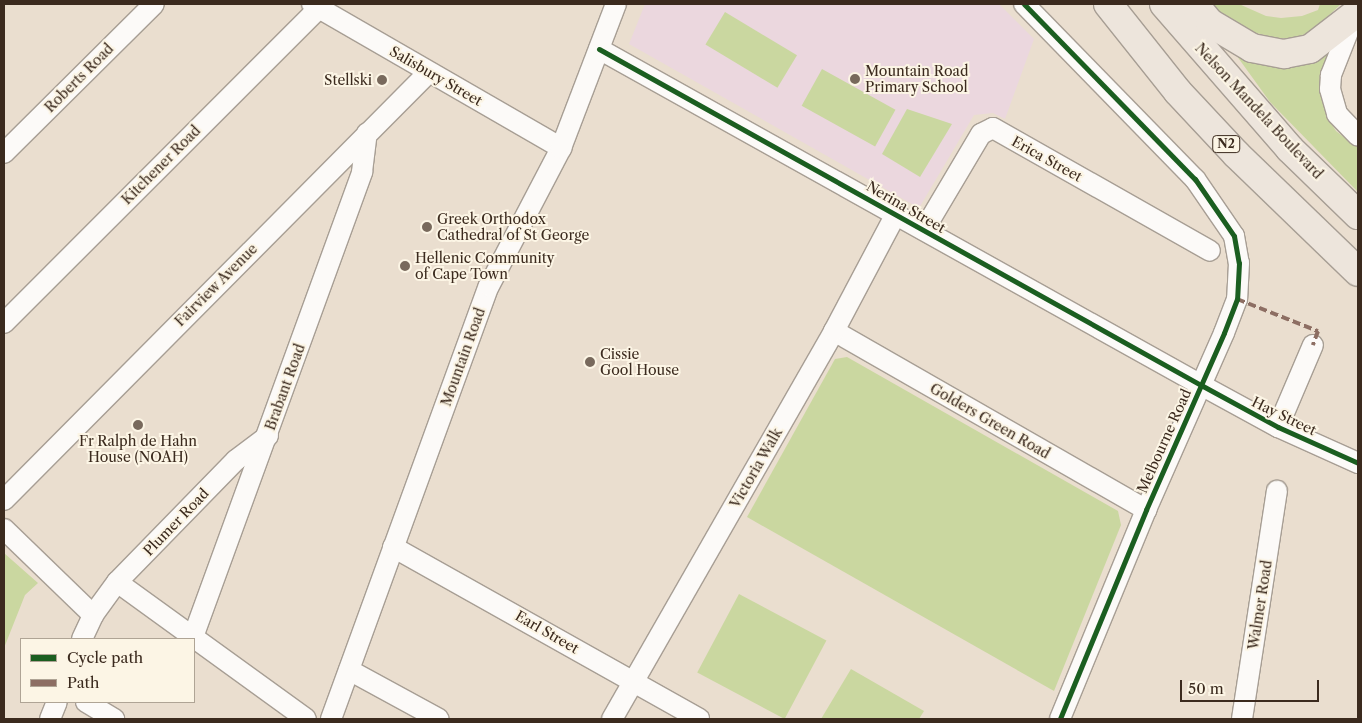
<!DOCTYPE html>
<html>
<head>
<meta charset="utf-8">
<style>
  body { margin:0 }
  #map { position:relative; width:1362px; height:723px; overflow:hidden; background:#eadecf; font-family:"Libre Caslon Text",serif }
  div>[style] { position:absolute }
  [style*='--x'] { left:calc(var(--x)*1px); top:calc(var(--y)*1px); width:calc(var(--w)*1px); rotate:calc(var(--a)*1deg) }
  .built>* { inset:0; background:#ebd7de }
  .green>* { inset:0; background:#cad7a0; transform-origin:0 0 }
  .roads { filter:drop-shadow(1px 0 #a79e94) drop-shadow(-1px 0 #a79e94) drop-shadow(0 1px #a79e94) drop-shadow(0 -1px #a79e94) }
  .minor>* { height:20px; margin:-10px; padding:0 10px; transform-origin:10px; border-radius:10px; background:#fcfaf8 }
  .highway>* { height:28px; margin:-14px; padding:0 14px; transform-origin:14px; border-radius:14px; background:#ede5dc }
  .quiet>* { height:4px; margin-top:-2px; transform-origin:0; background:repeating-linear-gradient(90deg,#8d6e63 0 8px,transparent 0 12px) }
  .cycleway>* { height:5px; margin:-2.5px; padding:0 2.5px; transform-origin:2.5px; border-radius:2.5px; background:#1b5e20 }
  .dots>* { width:14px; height:14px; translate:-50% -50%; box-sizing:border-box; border:2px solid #fcf5e5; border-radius:50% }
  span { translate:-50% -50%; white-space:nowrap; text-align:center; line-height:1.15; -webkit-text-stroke:4px #fcf5e5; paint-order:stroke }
  .shield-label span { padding:1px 4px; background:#fcf5e5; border:1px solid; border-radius:4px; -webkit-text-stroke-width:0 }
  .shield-label { font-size:12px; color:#3b2a1e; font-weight:700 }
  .poi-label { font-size:14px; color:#3b2a1e }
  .left { translate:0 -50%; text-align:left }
  .right { translate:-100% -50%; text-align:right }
  .street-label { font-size:14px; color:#3b2a1e }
  .frame { position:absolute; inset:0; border:5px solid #3b2a1e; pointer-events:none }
  .legend { position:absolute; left:20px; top:638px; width:175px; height:65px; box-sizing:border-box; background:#fcf5e5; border:1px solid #afa495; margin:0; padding:6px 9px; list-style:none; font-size:15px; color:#3b2a1e }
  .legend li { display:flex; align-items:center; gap:10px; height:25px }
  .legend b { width:25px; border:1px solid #afa495 }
  .scale { position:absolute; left:1180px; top:680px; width:139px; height:22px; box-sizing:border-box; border:2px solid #3b2a1e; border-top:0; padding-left:6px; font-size:15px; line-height:18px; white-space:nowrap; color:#3b2a1e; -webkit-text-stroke:4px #fcf5e5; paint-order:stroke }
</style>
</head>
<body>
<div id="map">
  <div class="built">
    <div style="clip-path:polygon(645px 4px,999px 4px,1034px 39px,1005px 119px,993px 113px,974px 115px,919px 208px,629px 44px)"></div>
  </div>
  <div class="green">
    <div style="clip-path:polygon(1209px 4px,1239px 4px,1266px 16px,1281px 18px,1302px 16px,1318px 10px,1320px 4px,1341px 4px,1311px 32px,1293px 38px,1278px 38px,1247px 31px)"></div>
    <div style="left:725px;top:12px;width:84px;height:38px;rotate:31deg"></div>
    <div style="clip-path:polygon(1333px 41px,1324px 65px,1321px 97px,1327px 117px,1336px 131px,1358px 148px,1358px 192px,1270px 102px,1234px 52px)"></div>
    <div style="left:822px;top:69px;width:84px;height:42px;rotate:29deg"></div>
    <div style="clip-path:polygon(907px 109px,952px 124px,920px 177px,882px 154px)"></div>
    <div style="clip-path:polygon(847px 357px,1118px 511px,1121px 525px,1054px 691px,747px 517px,835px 359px)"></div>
    <div style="clip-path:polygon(4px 553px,38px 583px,25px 595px,4px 648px)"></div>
    <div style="left:739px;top:594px;width:99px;height:89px;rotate:28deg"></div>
    <div style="clip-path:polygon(851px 669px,924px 711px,919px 719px,821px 719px)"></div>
  </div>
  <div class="roads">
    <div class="minor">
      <div style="--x:312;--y:4;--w:288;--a:30"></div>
      <div style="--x:1024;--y:4;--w:245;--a:45.7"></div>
      <div style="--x:1195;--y:179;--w:69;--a:55.6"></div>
      <div style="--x:1234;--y:236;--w:27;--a:80"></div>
      <div style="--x:1239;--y:263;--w:36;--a:93"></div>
      <div style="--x:1237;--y:299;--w:36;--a:111"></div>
      <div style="--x:1224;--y:333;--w:193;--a:113.8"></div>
      <div style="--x:1146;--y:510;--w:226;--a:112.4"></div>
      <div style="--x:1355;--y:14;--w:66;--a:111.5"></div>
      <div style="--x:1331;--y:75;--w:14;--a:94"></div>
      <div style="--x:1330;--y:89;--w:26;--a:74"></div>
      <div style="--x:1337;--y:114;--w:30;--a:46"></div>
      <div style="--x:599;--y:49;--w:689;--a:29.17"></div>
      <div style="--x:1201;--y:385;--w:88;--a:28.6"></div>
      <div style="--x:1278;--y:427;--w:88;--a:24.2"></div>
      <div style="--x:4;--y:153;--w:211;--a:-44.8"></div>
      <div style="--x:924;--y:230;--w:112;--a:-59.3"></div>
      <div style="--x:981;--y:134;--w:13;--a:-27"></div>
      <div style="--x:993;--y:128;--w:249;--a:29.5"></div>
      <div style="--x:4;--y:323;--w:445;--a:-45"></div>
      <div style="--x:834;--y:331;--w:360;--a:29.8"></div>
      <div style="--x:1278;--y:427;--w:89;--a:-66.9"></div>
      <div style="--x:4;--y:500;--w:603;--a:-45.2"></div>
      <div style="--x:4;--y:529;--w:124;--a:44"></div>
      <div style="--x:393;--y:547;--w:351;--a:29.3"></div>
      <div style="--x:117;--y:582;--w:233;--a:35.9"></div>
      <div style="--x:193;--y:637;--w:495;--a:-70"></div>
      <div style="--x:362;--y:172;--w:39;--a:-83"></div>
      <div style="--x:82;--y:639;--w:26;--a:-65"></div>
      <div style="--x:93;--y:615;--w:41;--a:-54"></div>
      <div style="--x:117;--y:582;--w:170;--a:-45.7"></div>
      <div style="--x:236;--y:460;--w:40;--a:-37"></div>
      <div style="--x:349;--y:670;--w:102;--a:28.6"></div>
      <div style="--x:86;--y:702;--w:33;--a:31"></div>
      <div style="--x:50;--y:719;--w:18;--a:-68"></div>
      <div style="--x:331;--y:719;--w:461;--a:-70"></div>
      <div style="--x:489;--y:286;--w:156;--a:-62.4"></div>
      <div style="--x:561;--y:148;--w:154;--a:-69.1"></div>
      <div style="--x:612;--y:719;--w:447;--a:-60.2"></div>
      <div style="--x:834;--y:331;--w:132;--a:-62.1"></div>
      <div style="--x:1242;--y:719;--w:231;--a:-81.3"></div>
    </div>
    <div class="highway">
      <div style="--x:1108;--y:4;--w:112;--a:51.5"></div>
      <div style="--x:1178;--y:92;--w:86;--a:46.9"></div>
      <div style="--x:1237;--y:155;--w:168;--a:44"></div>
      <div style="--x:1164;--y:4;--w:192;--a:49"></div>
      <div style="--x:1290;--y:149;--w:95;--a:44.1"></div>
      <div style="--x:1194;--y:4;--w:25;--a:50"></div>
      <div style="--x:1210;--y:23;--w:49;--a:30.8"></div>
      <div style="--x:1252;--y:48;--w:33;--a:11"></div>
      <div style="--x:1284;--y:54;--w:26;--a:-11"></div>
      <div style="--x:1310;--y:49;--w:56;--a:-37.7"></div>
    </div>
  </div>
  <div class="quiet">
    <div style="--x:1237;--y:299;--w:87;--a:21.6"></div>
    <div style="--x:1318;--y:331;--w:15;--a:110"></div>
  </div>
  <div class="cycleway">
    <div style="--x:1024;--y:4;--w:245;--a:45.7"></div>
    <div style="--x:1195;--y:179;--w:69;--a:55.6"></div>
    <div style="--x:1234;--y:236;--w:27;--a:80"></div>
    <div style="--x:1239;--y:263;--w:36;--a:93"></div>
    <div style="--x:1237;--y:299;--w:36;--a:111"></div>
    <div style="--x:1224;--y:333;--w:193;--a:113.8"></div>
    <div style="--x:1146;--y:510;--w:226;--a:112.4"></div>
    <div style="--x:599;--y:49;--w:689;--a:29.17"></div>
    <div style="--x:1201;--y:385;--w:88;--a:28.6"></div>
    <div style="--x:1278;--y:427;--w:88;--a:24.2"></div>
  </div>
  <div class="dots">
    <div style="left:855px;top:79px;background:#78695c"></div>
    <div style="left:382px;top:80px;background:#78695c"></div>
    <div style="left:427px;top:227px;background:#78695c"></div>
    <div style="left:405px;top:266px;background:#78695c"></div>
    <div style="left:590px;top:362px;background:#78695c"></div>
    <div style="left:138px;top:425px;background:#78695c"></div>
  </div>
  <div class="shield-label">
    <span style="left:1226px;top:144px">N2</span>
  </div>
  <div class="poi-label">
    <span class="left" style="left:865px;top:79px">Mountain Road<br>Primary School</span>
    <span class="right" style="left:372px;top:80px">Stellski</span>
    <span class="left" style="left:437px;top:227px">Greek Orthodox<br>Cathedral of St George</span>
    <span class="left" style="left:415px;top:266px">Hellenic Community<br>of Cape Town</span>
    <span class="left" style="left:600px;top:362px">Cissie<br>Gool House</span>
    <span style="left:138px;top:449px">Fr Ralph de Hahn<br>House (NOAH)</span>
  </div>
  <div class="street-label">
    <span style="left:436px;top:76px;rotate:30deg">Salisbury Street</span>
    <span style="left:79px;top:78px;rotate:-45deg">Roberts Road</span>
    <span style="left:1259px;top:111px;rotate:47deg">Nelson Mandela Boulevard</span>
    <span style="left:1047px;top:159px;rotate:29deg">Erica Street</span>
    <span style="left:161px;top:165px;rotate:-45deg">Kitchener Road</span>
    <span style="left:906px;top:207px;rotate:30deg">Nerina Street</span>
    <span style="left:216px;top:285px;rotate:-45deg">Fairview Avenue</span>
    <span style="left:463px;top:357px;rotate:-70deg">Mountain Road</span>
    <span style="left:285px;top:387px;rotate:-70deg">Brabant Road</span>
    <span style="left:1284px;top:416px;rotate:26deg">Hay Street</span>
    <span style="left:990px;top:421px;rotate:30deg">Golders Green Road</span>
    <span style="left:1164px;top:441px;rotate:-66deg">Melbourne Road</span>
    <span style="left:756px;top:468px;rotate:-60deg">Victoria Walk</span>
    <span style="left:176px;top:522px;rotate:-46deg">Plumer Road</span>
    <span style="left:1260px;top:605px;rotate:-81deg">Walmer Road</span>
    <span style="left:547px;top:632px;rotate:30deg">Earl Street</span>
  </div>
  <div class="frame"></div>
  <ul class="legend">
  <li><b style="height:6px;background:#1b5e20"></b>Cycle path</li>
  <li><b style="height:6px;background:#8d6e63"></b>Path</li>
  </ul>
  <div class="scale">50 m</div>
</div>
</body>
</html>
